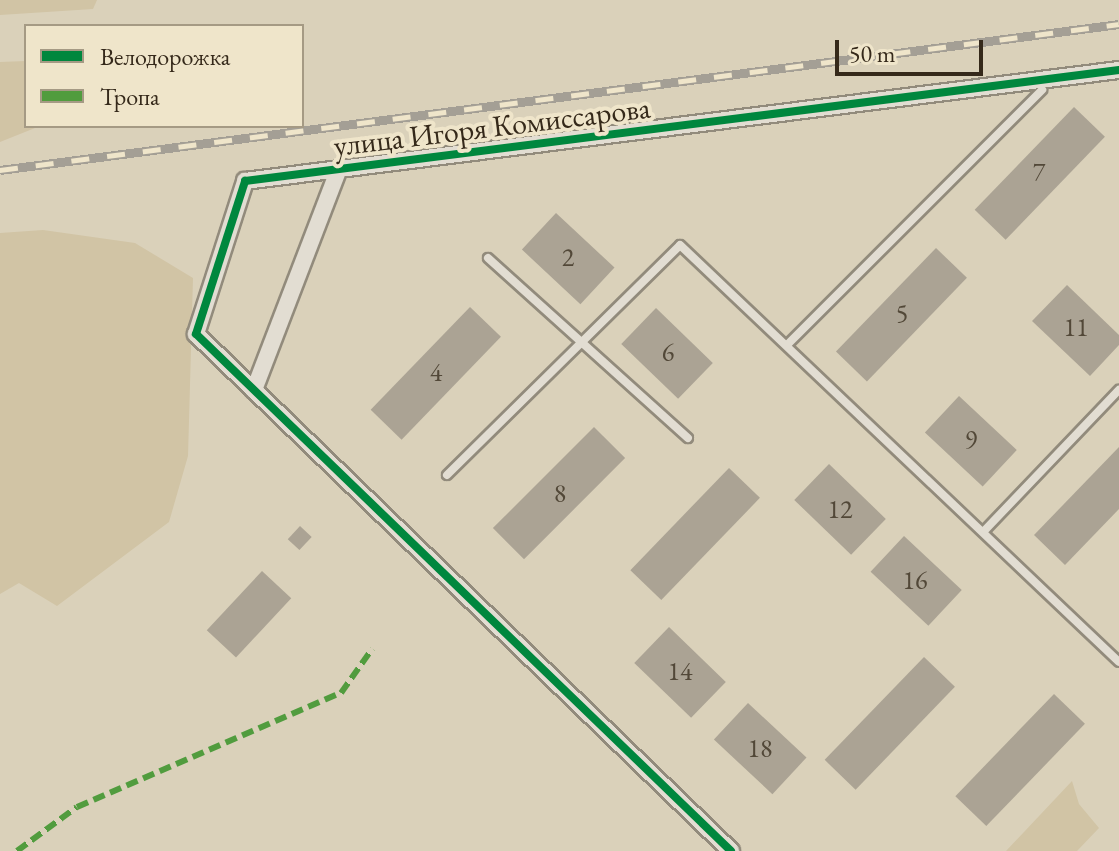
<!DOCTYPE html>
<html>
<head>
<meta charset="utf-8">
<style>
  body { margin:0 }
  #map { position:relative; width:1119px; height:851px; overflow:hidden; background:#dad1ba; font-family:"EB Garamond",serif }
  div>[style] { position:absolute }
  [style*='--x'] { left:calc(var(--x)*1px); top:calc(var(--y)*1px); width:calc(var(--w)*1px); rotate:calc(var(--a)*1deg) }
  .green>* { inset:0; background:#d1c4a5 }
  .building>* { inset:0; background:#aba394; transform-origin:0 0 }
  .roads { filter:drop-shadow(2px 0 #928b7c) drop-shadow(-2px 0 #928b7c) drop-shadow(0 2px #928b7c) drop-shadow(0 -2px #928b7c) }
  .service>* { height:8px; margin:-4px; padding:0 4px; transform-origin:4px; border-radius:4px; background:#e2ddd2 }
  .minor>* { height:16px; margin:-8px; padding:0 8px; transform-origin:8px; border-radius:8px; background:#e2ddd2 }
  .rail>* { height:9px; margin-top:-4.5px; transform-origin:0; background:repeating-linear-gradient(90deg,#efe5ca 0 18px,#a49f95 0 36px); box-sizing:border-box; border-block:2px solid #a49f95 }
  .quiet>* { height:6px; margin-top:-3px; transform-origin:0; background:repeating-linear-gradient(90deg,#519c3e 0 12px,transparent 0 18px) }
  .cycleway>* { height:8px; margin:-4px; padding:0 4px; transform-origin:4px; border-radius:4px; background:#00873e }
  span { translate:-50% -50%; white-space:nowrap; text-align:center; line-height:1.15; -webkit-text-stroke:8px #efe5ca; paint-order:stroke }
  .number-label { font-size:26px; color:#524838 }
  .number-label span { -webkit-text-stroke-width:0 }
  .street-label { font-size:30px; color:#35291a }
  .legend { position:absolute; left:24px; top:24px; width:280px; height:104px; box-sizing:border-box; background:#efe5ca; border:2px solid #a59a84; margin:0; padding:10px 14px; list-style:none; font-size:24px; color:#35291a }
  .legend li { display:flex; align-items:center; gap:16px; height:40px }
  .legend b { width:40px; border:2px solid #a59a84 }
  .scale { position:absolute; left:835px; top:40px; width:148px; height:36px; box-sizing:border-box; border:4px solid #35291a; border-top:0; padding-left:10px; font-size:24px; line-height:28px; white-space:nowrap; color:#35291a; -webkit-text-stroke:6px #efe5ca; paint-order:stroke }
</style>
</head>
<body>
<div id="map">
  <div class="green">
    <div style="clip-path:polygon(0 0,97px 0,93px 9px,0 15px)"></div>
    <div style="clip-path:polygon(26px 61px,26px 126px,40px 126px,0 142px,0 62px)"></div>
    <div style="clip-path:polygon(43px 230px,135px 243px,193px 278px,188px 456px,169px 522px,57px 606px,19px 583px,0 594px,0 233px)"></div>
    <div style="clip-path:polygon(1072px 781px,1079px 804px,1099px 828px,1077px 851px,1006px 851px)"></div>
  </div>
  <div class="building">
    <div style="left:1074px;top:107px;width:43px;height:143px;rotate:44deg"></div>
    <div style="left:556px;top:213px;width:80px;height:50px;rotate:43deg"></div>
    <div style="left:936px;top:248px;width:43px;height:144px;rotate:44deg"></div>
    <div style="clip-path:polygon(1067px 285px,1119px 335px,1119px 345px,1090px 376px,1032px 321px)"></div>
    <div style="left:470px;top:307px;width:43px;height:143px;rotate:44deg"></div>
    <div style="left:656px;top:308px;width:79px;height:50px;rotate:44deg"></div>
    <div style="left:959px;top:396px;width:79px;height:50px;rotate:43deg"></div>
    <div style="left:594px;top:427px;width:44px;height:143px;rotate:45deg"></div>
    <div style="clip-path:polygon(1119px 447px,1119px 509px,1065px 565px,1034px 535px)"></div>
    <div style="left:829px;top:464px;width:79px;height:50px;rotate:44deg"></div>
    <div style="left:729px;top:468px;width:43px;height:142px;rotate:44deg"></div>
    <div style="left:300px;top:526px;width:16px;height:18px;rotate:43deg"></div>
    <div style="left:904px;top:536px;width:79px;height:49px;rotate:43deg"></div>
    <div style="left:262px;top:571px;width:40px;height:81px;rotate:43deg"></div>
    <div style="left:669px;top:627px;width:79px;height:50px;rotate:44deg"></div>
    <div style="left:924px;top:657px;width:43px;height:143px;rotate:44deg"></div>
    <div style="left:1054px;top:694px;width:43px;height:142px;rotate:44deg"></div>
    <div style="left:748px;top:703px;width:80px;height:50px;rotate:43deg"></div>
  </div>
  <div class="roads">
    <div class="service">
      <div style="--x:488;--y:258;--w:269;--a:42"></div>
      <div style="--x:787;--y:345;--w:361;--a:-45"></div>
      <div style="--x:447;--y:475;--w:327;--a:-44.6"></div>
      <div style="--x:680;--y:245;--w:605;--a:43.53"></div>
      <div style="--x:985;--y:530;--w:194;--a:-46.3"></div>
    </div>
    <div class="minor">
      <div style="--x:254;--y:390;--w:235;--a:-69"></div>
      <div style="--x:731;--y:851;--w:744;--a:-135.98"></div>
      <div style="--x:196;--y:334;--w:161;--a:-72.2"></div>
      <div style="--x:245;--y:181;--w:881;--a:-7.24"></div>
    </div>
  </div>
  <div class="rail">
    <div style="--x:0;--y:170;--w:1128;--a:-7.43"></div>
  </div>
  <div class="quiet">
    <div style="--x:17;--y:851;--w:74;--a:-36.3"></div>
    <div style="--x:77;--y:807;--w:288;--a:-23.4"></div>
    <div style="--x:341;--y:693;--w:54;--a:-54.8"></div>
  </div>
  <div class="cycleway">
    <div style="--x:731;--y:851;--w:744;--a:-135.98"></div>
    <div style="--x:196;--y:334;--w:161;--a:-72.2"></div>
    <div style="--x:245;--y:181;--w:881;--a:-7.24"></div>
  </div>
  <div class="number-label">
    <span style="left:1039px;top:173px">7</span>
    <span style="left:568px;top:258px">2</span>
    <span style="left:902px;top:314px">5</span>
    <span style="left:1076px;top:328px">11</span>
    <span style="left:668px;top:353px">6</span>
    <span style="left:436px;top:373px">4</span>
    <span style="left:971px;top:441px">9</span>
    <span style="left:560px;top:494px">8</span>
    <span style="left:840px;top:510px">12</span>
    <span style="left:915px;top:581px">16</span>
    <span style="left:680px;top:672px">14</span>
    <span style="left:760px;top:749px">18</span>
  </div>
  <div class="street-label">
    <span style="left:492px;top:127px;rotate:-7deg">улица Игоря Комиссарова</span>
  </div>
  <ul class="legend">
  <li><b style="height:10px;background:#00873e"></b>Велодорожка</li>
  <li><b style="height:10px;background:#519c3e"></b>Тропа</li>
  </ul>
  <div class="scale">50 m</div>
</div>
</body>
</html>
